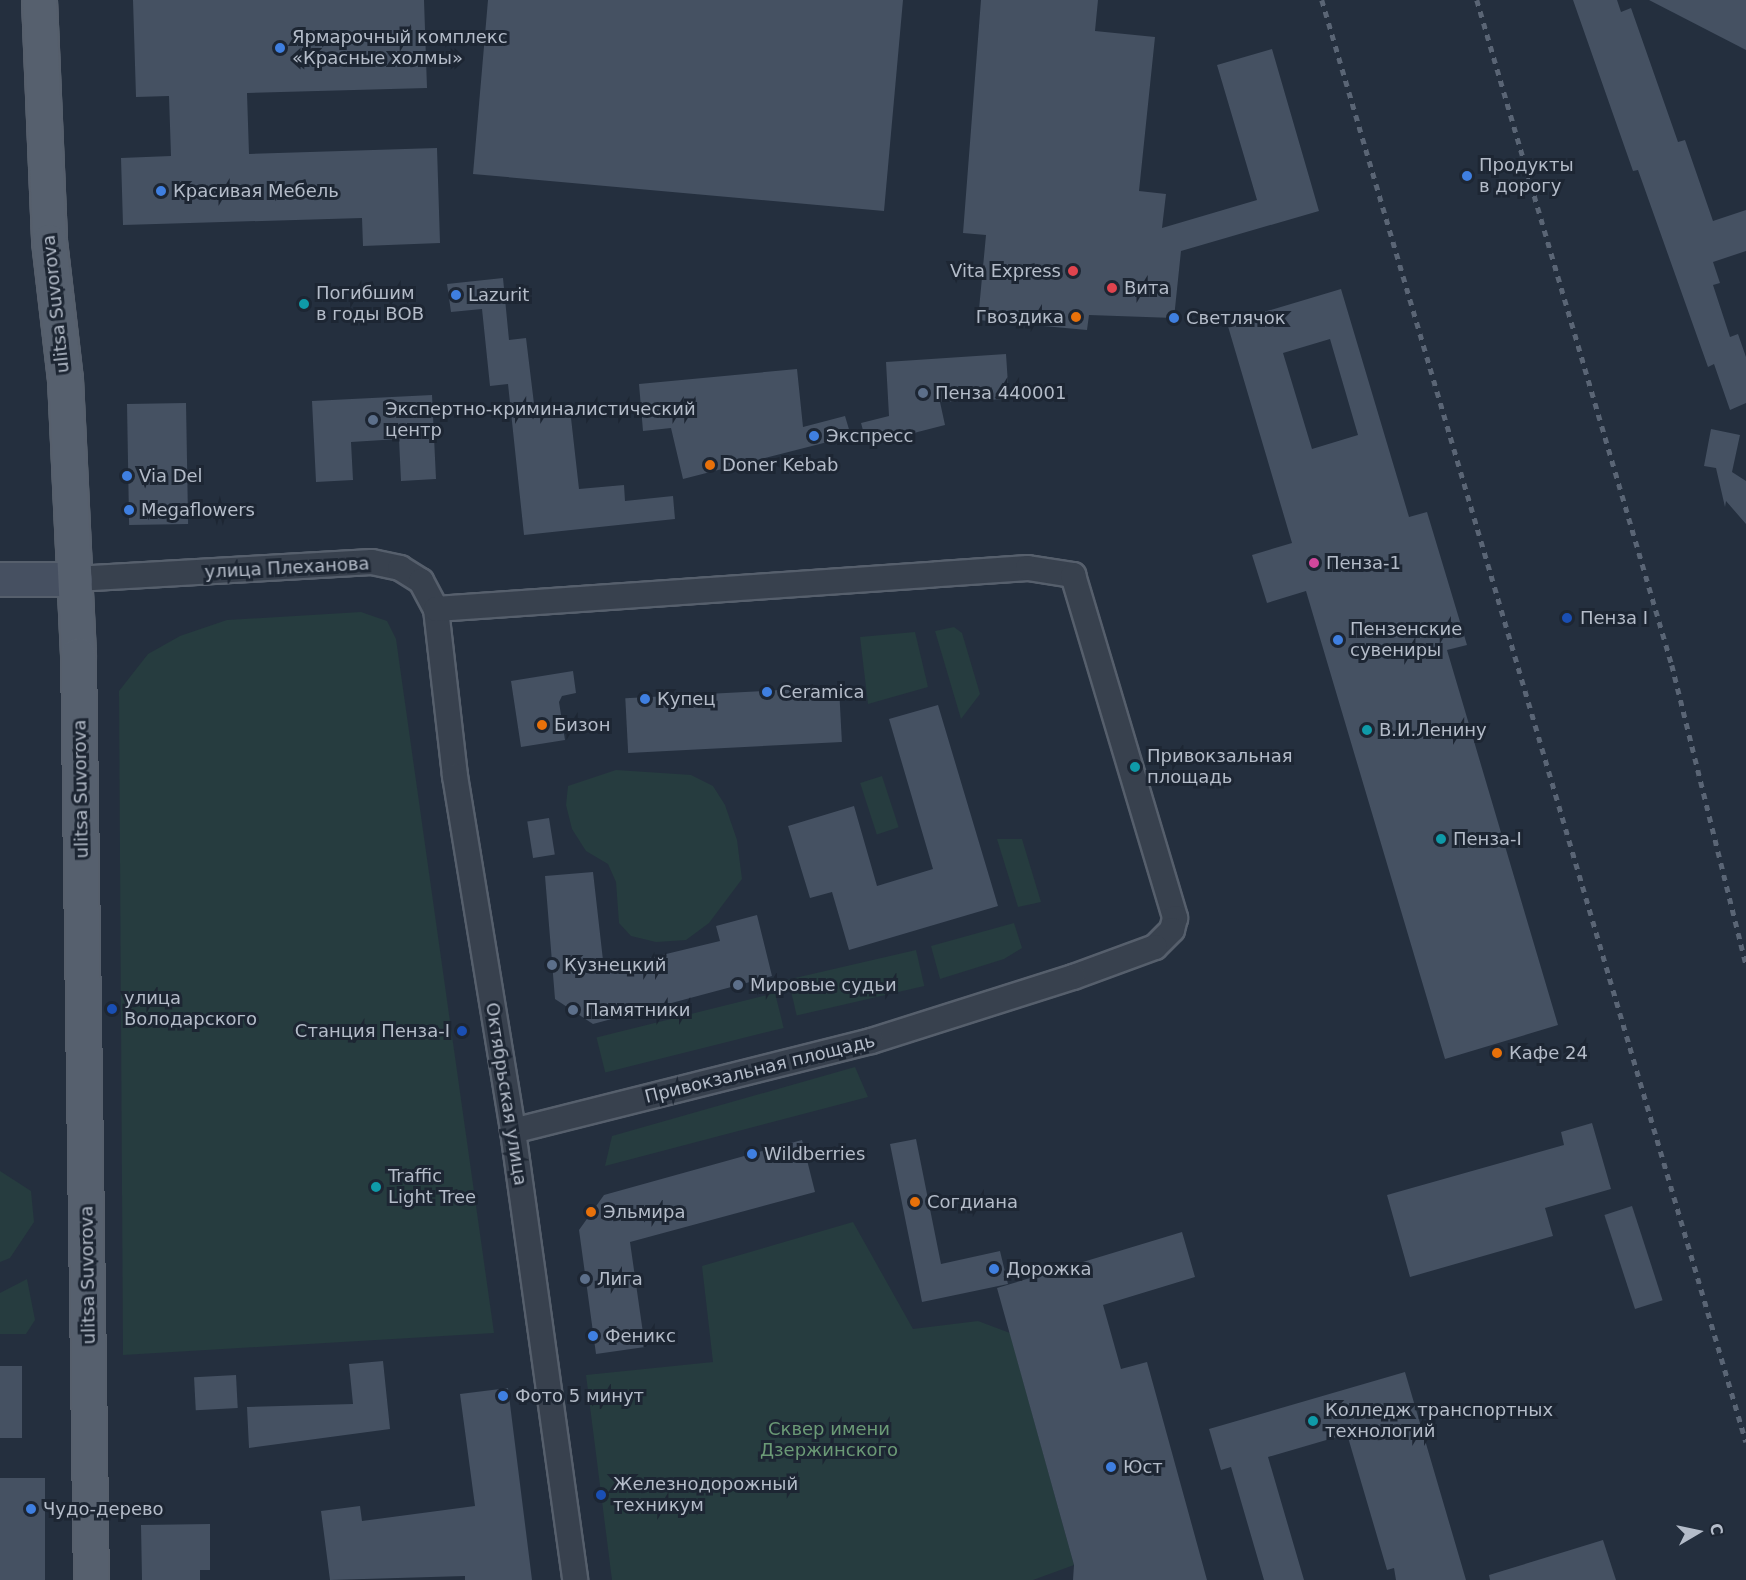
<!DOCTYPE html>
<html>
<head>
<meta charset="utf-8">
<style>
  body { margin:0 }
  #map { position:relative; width:1746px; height:1580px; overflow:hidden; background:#242f3e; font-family:"DejaVu Sans",sans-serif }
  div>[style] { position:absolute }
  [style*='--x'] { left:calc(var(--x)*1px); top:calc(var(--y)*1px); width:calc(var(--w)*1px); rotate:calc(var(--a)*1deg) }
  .green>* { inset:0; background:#263c3f; transform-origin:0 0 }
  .building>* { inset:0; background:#455162; transform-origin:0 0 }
  .roads { filter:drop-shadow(2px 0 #565f6c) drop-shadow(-2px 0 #565f6c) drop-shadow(0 2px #565f6c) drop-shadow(0 -2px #565f6c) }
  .minor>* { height:24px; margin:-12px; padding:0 12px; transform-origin:12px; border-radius:12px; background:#38414e }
  .secondary>* { height:33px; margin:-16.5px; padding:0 16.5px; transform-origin:16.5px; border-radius:16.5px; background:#465061 }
  .primary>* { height:33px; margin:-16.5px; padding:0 16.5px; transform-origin:16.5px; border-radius:16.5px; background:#56606e }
  .rail>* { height:4.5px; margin-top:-2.25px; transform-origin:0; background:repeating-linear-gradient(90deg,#5a6575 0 6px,transparent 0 12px) }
  .dots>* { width:16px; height:16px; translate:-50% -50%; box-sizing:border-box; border:3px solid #1d2633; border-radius:50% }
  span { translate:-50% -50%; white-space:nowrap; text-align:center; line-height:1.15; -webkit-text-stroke:6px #1d2633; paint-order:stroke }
  .poi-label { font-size:18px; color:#b4bcc9 }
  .left { translate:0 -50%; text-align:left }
  .right { translate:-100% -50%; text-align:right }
  .street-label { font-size:18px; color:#b4bcc9 }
  .park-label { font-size:18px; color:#6b9a76 }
  .north { position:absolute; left:1668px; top:1502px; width:60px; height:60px; -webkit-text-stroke:4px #1d2633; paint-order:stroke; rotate:81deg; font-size:16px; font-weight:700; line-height:24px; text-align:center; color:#b4bcc9 }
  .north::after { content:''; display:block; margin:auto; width:21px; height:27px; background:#b4bcc9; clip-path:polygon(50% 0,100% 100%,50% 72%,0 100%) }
</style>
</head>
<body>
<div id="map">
  <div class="green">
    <div style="clip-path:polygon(361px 612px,387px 621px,396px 639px,494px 1333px,123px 1355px,119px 691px,148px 654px,180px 636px,227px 620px)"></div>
    <div style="clip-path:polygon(954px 627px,962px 633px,980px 694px,961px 719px,935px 631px)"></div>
    <div style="clip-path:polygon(915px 632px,928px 687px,868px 704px,860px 637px)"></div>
    <div style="clip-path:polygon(616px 770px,691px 775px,713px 786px,725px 805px,737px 840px,742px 879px,709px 923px,686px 940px,656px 942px,631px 936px,619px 923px,616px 882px,608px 864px,586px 851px,572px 829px,566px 805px,568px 786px)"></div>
    <div style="left:882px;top:776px;width:54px;height:23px;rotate:72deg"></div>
    <div style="clip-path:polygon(997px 839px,1022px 839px,1041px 902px,1018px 907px)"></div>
    <div style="clip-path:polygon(1014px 923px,1022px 948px,1004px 959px,940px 979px,931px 946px)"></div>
    <div style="left:916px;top:950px;width:37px;height:131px;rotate:77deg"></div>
    <div style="left:775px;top:993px;width:36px;height:184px;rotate:76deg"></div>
    <div style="clip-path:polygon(855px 1067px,868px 1097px,605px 1166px,612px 1136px)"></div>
    <div style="clip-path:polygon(0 1171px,31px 1191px,34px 1222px,10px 1258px,0 1262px)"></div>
    <div style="clip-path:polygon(853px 1222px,913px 1329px,978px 1321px,1010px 1333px,1074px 1565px,1033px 1580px,612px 1580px,586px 1375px,713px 1362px,702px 1266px)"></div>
    <div style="clip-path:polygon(27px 1279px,35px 1320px,26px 1334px,0 1334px,0 1293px)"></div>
  </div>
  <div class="building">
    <div style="clip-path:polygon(133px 0,424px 0,427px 88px,247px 93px,249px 154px,437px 148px,440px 243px,363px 246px,362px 218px,123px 225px,121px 158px,171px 156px,169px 96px,136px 97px)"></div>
    <div style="clip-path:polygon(488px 0,903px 0,884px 211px,473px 174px)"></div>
    <div style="clip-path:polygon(981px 0,1098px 0,1095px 31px,1155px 37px,1139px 191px,1166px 194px,1162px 228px,1257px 200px,1217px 65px,1272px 49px,1319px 211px,1181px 251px,1174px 318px,1089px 315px,1087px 330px,978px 320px,986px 235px,963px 233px)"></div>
    <div style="clip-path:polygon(1573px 0,1617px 0,1621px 12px,1631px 8px,1678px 142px,1685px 140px,1713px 221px,1746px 210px,1746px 251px,1713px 262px,1720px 283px,1713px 285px,1730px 337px,1738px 334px,1746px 357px,1746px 403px,1730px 410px,1714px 364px,1708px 367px,1638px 170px,1633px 171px)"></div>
    <div style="clip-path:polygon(1649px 0,1746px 0,1746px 50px)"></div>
    <div style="clip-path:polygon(503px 278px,509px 340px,526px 338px,535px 412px,570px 409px,579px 489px,624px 485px,625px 501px,673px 496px,675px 519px,524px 535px,508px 384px,490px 386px,482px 309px,451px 312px,447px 284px)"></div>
    <div style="clip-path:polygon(evenodd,1341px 289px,1409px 517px,1427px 512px,1467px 645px,1447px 650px,1558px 1025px,1445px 1059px,1306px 591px,1267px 603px,1252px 555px,1292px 543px,1227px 323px,1341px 289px,1330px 339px,1358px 435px,1312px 449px,1283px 353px,1330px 339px)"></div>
    <div style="clip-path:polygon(1006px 354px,1009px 399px,940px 402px,945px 425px,867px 445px,861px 423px,889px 416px,886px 362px)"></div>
    <div style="clip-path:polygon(797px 369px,803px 427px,845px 416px,851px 436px,683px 479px,671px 428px,643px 431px,639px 384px)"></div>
    <div style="clip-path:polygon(432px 395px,436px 479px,401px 481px,399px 439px,351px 442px,353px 480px,316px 482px,312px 401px)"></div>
    <div style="left:186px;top:403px;width:121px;height:59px;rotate:89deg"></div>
    <div style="clip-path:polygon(1711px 429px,1740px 435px,1732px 472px,1746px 481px,1746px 524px,1726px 501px,1725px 507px,1716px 468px,1704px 466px)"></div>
    <div style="clip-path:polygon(573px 671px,576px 693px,562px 696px,559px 702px,565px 740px,521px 747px,511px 681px)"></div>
    <div style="left:839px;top:687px;width:55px;height:214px;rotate:87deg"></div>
    <div style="clip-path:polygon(938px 705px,998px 906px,849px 950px,832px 892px,810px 898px,788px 826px,854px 806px,877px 886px,933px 869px,889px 719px)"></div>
    <div style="left:549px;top:818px;width:37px;height:22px;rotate:81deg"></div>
    <div style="clip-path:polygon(593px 872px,604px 969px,720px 941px,716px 926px,757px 915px,772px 976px,593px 1024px,555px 999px,545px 876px)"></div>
    <div style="clip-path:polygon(1592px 1123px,1611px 1189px,1545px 1208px,1553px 1236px,1410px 1277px,1387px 1195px,1564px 1145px,1561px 1132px)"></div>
    <div style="clip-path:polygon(916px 1139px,941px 1264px,1000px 1251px,1008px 1284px,922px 1302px,890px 1144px)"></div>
    <div style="clip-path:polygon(802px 1140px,815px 1192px,630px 1242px,645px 1347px,596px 1354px,579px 1230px,604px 1195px)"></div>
    <div style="left:1632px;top:1206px;width:99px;height:29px;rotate:72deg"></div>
    <div style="clip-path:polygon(1182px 1232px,1195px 1277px,1103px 1305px,1121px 1369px,1147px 1362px,1207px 1580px,1073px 1580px,1074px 1565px,997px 1288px)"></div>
    <div style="clip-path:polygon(383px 1361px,390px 1429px,249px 1448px,247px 1407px,353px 1404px,349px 1364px)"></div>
    <div style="left:0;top:1366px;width:22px;height:72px"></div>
    <div style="clip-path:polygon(1405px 1372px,1466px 1580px,1396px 1580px,1394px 1568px,1387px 1570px,1347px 1434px,1268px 1457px,1304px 1580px,1264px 1580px,1231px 1467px,1221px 1470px,1209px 1429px)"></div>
    <div style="left:236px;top:1375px;width:33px;height:42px;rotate:87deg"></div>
    <div style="clip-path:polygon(508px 1388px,532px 1580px,465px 1580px,465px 1576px,330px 1580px,321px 1511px,360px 1506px,362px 1521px,475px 1506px,460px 1394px)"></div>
    <div style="left:0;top:1478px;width:45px;height:102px"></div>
    <div style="clip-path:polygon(210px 1524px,210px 1570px,200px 1570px,200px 1580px,142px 1580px,141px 1525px)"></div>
    <div style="clip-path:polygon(1603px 1540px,1616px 1580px,1490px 1580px,1489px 1575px)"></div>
  </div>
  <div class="roads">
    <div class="minor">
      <div style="--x:75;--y:579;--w:297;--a:-3.3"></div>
      <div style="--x:372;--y:562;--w:29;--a:12"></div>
      <div style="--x:400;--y:568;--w:25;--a:32"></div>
      <div style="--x:421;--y:581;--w:32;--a:62"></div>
      <div style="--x:436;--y:609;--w:168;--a:83.5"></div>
      <div style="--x:455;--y:776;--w:360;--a:80.7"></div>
      <div style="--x:513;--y:1131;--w:453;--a:82.1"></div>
      <div style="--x:436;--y:609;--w:593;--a:-3.96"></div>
      <div style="--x:1028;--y:568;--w:46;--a:8.8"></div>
      <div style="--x:1073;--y:575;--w:358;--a:73.4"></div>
      <div style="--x:1175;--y:918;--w:12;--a:104"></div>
      <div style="--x:1172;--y:930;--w:24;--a:135"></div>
      <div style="--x:1155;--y:947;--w:87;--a:159.9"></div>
      <div style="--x:1073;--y:977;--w:212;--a:162.4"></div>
      <div style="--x:871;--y:1041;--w:369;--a:165.9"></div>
    </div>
    <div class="secondary">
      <div style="--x:0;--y:579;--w:75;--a:0"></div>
    </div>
    <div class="primary">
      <div style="--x:39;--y:0;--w:241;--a:87.6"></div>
      <div style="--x:49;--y:241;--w:139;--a:83.4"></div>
      <div style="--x:65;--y:379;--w:275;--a:87.3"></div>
      <div style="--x:78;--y:654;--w:926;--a:89.2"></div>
    </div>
  </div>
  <div class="rail">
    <div style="--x:1322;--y:0;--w:1503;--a:73.61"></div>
    <div style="--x:1477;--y:0;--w:693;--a:73.66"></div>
    <div style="--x:1672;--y:665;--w:309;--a:76.1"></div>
  </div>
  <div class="dots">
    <div style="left:280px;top:48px;background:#3f7fe0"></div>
    <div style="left:1467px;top:176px;background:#3f7fe0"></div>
    <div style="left:161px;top:191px;background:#3f7fe0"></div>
    <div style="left:1073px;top:271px;background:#e0444e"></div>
    <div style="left:1112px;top:288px;background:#e0444e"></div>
    <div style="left:456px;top:295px;background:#3f7fe0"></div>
    <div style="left:304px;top:304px;background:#0f9aa8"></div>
    <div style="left:1076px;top:317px;background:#e8710a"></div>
    <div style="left:1174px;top:318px;background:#3f7fe0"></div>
    <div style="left:923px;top:393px;background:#5c6f8a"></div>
    <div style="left:373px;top:420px;background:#5c6f8a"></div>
    <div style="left:814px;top:436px;background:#3f7fe0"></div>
    <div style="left:710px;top:465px;background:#e8710a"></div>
    <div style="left:127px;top:476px;background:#3f7fe0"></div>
    <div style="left:129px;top:510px;background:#3f7fe0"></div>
    <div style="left:1314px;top:563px;background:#d1479c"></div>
    <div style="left:1567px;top:618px;background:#1a4fb4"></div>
    <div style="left:1338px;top:640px;background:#3f7fe0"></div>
    <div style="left:767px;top:692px;background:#3f7fe0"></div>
    <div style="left:645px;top:699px;background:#3f7fe0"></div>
    <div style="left:542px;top:725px;background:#e8710a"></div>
    <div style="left:1367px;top:730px;background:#0f9aa8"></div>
    <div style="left:1135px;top:767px;background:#0f9aa8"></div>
    <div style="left:1441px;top:839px;background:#0f9aa8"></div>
    <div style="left:552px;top:965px;background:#5c6f8a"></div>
    <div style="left:738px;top:985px;background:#5c6f8a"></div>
    <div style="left:112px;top:1009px;background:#1a4fb4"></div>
    <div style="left:573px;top:1010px;background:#5c6f8a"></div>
    <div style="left:462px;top:1031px;background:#1a4fb4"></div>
    <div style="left:1497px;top:1053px;background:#e8710a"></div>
    <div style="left:752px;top:1154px;background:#3f7fe0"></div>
    <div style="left:376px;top:1187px;background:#0f9aa8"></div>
    <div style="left:915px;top:1202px;background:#e8710a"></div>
    <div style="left:591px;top:1212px;background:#e8710a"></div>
    <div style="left:994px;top:1269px;background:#3f7fe0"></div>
    <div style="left:585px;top:1279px;background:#5c6f8a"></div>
    <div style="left:593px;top:1336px;background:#3f7fe0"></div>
    <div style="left:503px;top:1396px;background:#3f7fe0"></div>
    <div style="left:1313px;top:1421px;background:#0f9aa8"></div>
    <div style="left:1111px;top:1467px;background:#3f7fe0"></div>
    <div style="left:601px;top:1495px;background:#1a4fb4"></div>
    <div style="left:31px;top:1509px;background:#3f7fe0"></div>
  </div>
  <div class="poi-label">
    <span class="left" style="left:292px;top:48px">Ярмарочный комплекс<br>«Красные холмы»</span>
    <span class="left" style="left:1479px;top:176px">Продукты<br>в дорогу</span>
    <span class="left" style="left:173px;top:191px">Красивая Мебель</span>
    <span class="right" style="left:1061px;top:271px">Vita Express</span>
    <span class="left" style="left:1124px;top:288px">Вита</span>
    <span class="left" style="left:316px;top:304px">Погибшим<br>в годы ВОВ</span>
    <span class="left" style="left:468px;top:295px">Lazurit</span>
    <span class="right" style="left:1064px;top:317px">Гвоздика</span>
    <span class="left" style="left:1186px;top:318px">Светлячок</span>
    <span class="left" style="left:935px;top:393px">Пенза 440001</span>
    <span class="left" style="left:385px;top:420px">Экспертно-криминалистический<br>центр</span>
    <span class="left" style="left:826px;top:436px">Экспресс</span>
    <span class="left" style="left:722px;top:465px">Doner Kebab</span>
    <span class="left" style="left:139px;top:476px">Via Del</span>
    <span class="left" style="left:141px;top:510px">Megaflowers</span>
    <span class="left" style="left:1326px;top:563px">Пенза-1</span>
    <span class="left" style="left:1580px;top:618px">Пенза I</span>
    <span class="left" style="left:1350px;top:640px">Пензенские<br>сувениры</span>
    <span class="left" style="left:779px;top:692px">Ceramica</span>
    <span class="left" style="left:657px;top:699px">Купец</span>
    <span class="left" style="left:554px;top:725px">Бизон</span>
    <span class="left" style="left:1379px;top:730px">В.И.Ленину</span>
    <span class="left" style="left:1147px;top:767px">Привокзальная<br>площадь</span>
    <span class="left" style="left:1453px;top:839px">Пенза-I</span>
    <span class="left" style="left:564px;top:965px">Кузнецкий</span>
    <span class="left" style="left:750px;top:985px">Мировые судьи</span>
    <span class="left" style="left:124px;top:1009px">улица<br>Володарского</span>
    <span class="left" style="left:585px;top:1010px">Памятники</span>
    <span class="right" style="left:450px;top:1031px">Станция Пенза-I</span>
    <span class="left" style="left:1509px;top:1053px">Кафе 24</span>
    <span class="left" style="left:764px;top:1154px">Wildberries</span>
    <span class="left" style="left:388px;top:1187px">Traffic<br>Light Tree</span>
    <span class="left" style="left:927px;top:1202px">Согдиана</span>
    <span class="left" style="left:603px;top:1212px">Эльмира</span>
    <span class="left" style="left:1006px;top:1269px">Дорожка</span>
    <span class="left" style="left:597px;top:1279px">Лига</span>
    <span class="left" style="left:605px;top:1336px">Феникс</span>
    <span class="left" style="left:515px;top:1396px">Фото 5 минут</span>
    <span class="left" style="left:1325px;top:1421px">Колледж транспортных<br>технологий</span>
    <span class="left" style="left:1123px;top:1467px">Юст</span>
    <span class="left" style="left:613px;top:1495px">Железнодорожный<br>техникум</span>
    <span class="left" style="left:43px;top:1509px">Чудо-дерево</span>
  </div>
  <div class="street-label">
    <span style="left:56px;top:304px;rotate:-96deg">ulitsa Suvorova</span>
    <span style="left:287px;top:568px;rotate:-3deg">улица Плеханова</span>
    <span style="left:81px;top:789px;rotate:-91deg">ulitsa Suvorova</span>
    <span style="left:760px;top:1069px;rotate:-14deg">Привокзальная площадь</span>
    <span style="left:506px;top:1094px;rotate:81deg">Октябрьская улица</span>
    <span style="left:88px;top:1275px;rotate:-91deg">ulitsa Suvorova</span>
  </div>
  <div class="park-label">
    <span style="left:829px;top:1440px">Сквер имени<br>Дзержинского</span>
  </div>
  <div class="north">С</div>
</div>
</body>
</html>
